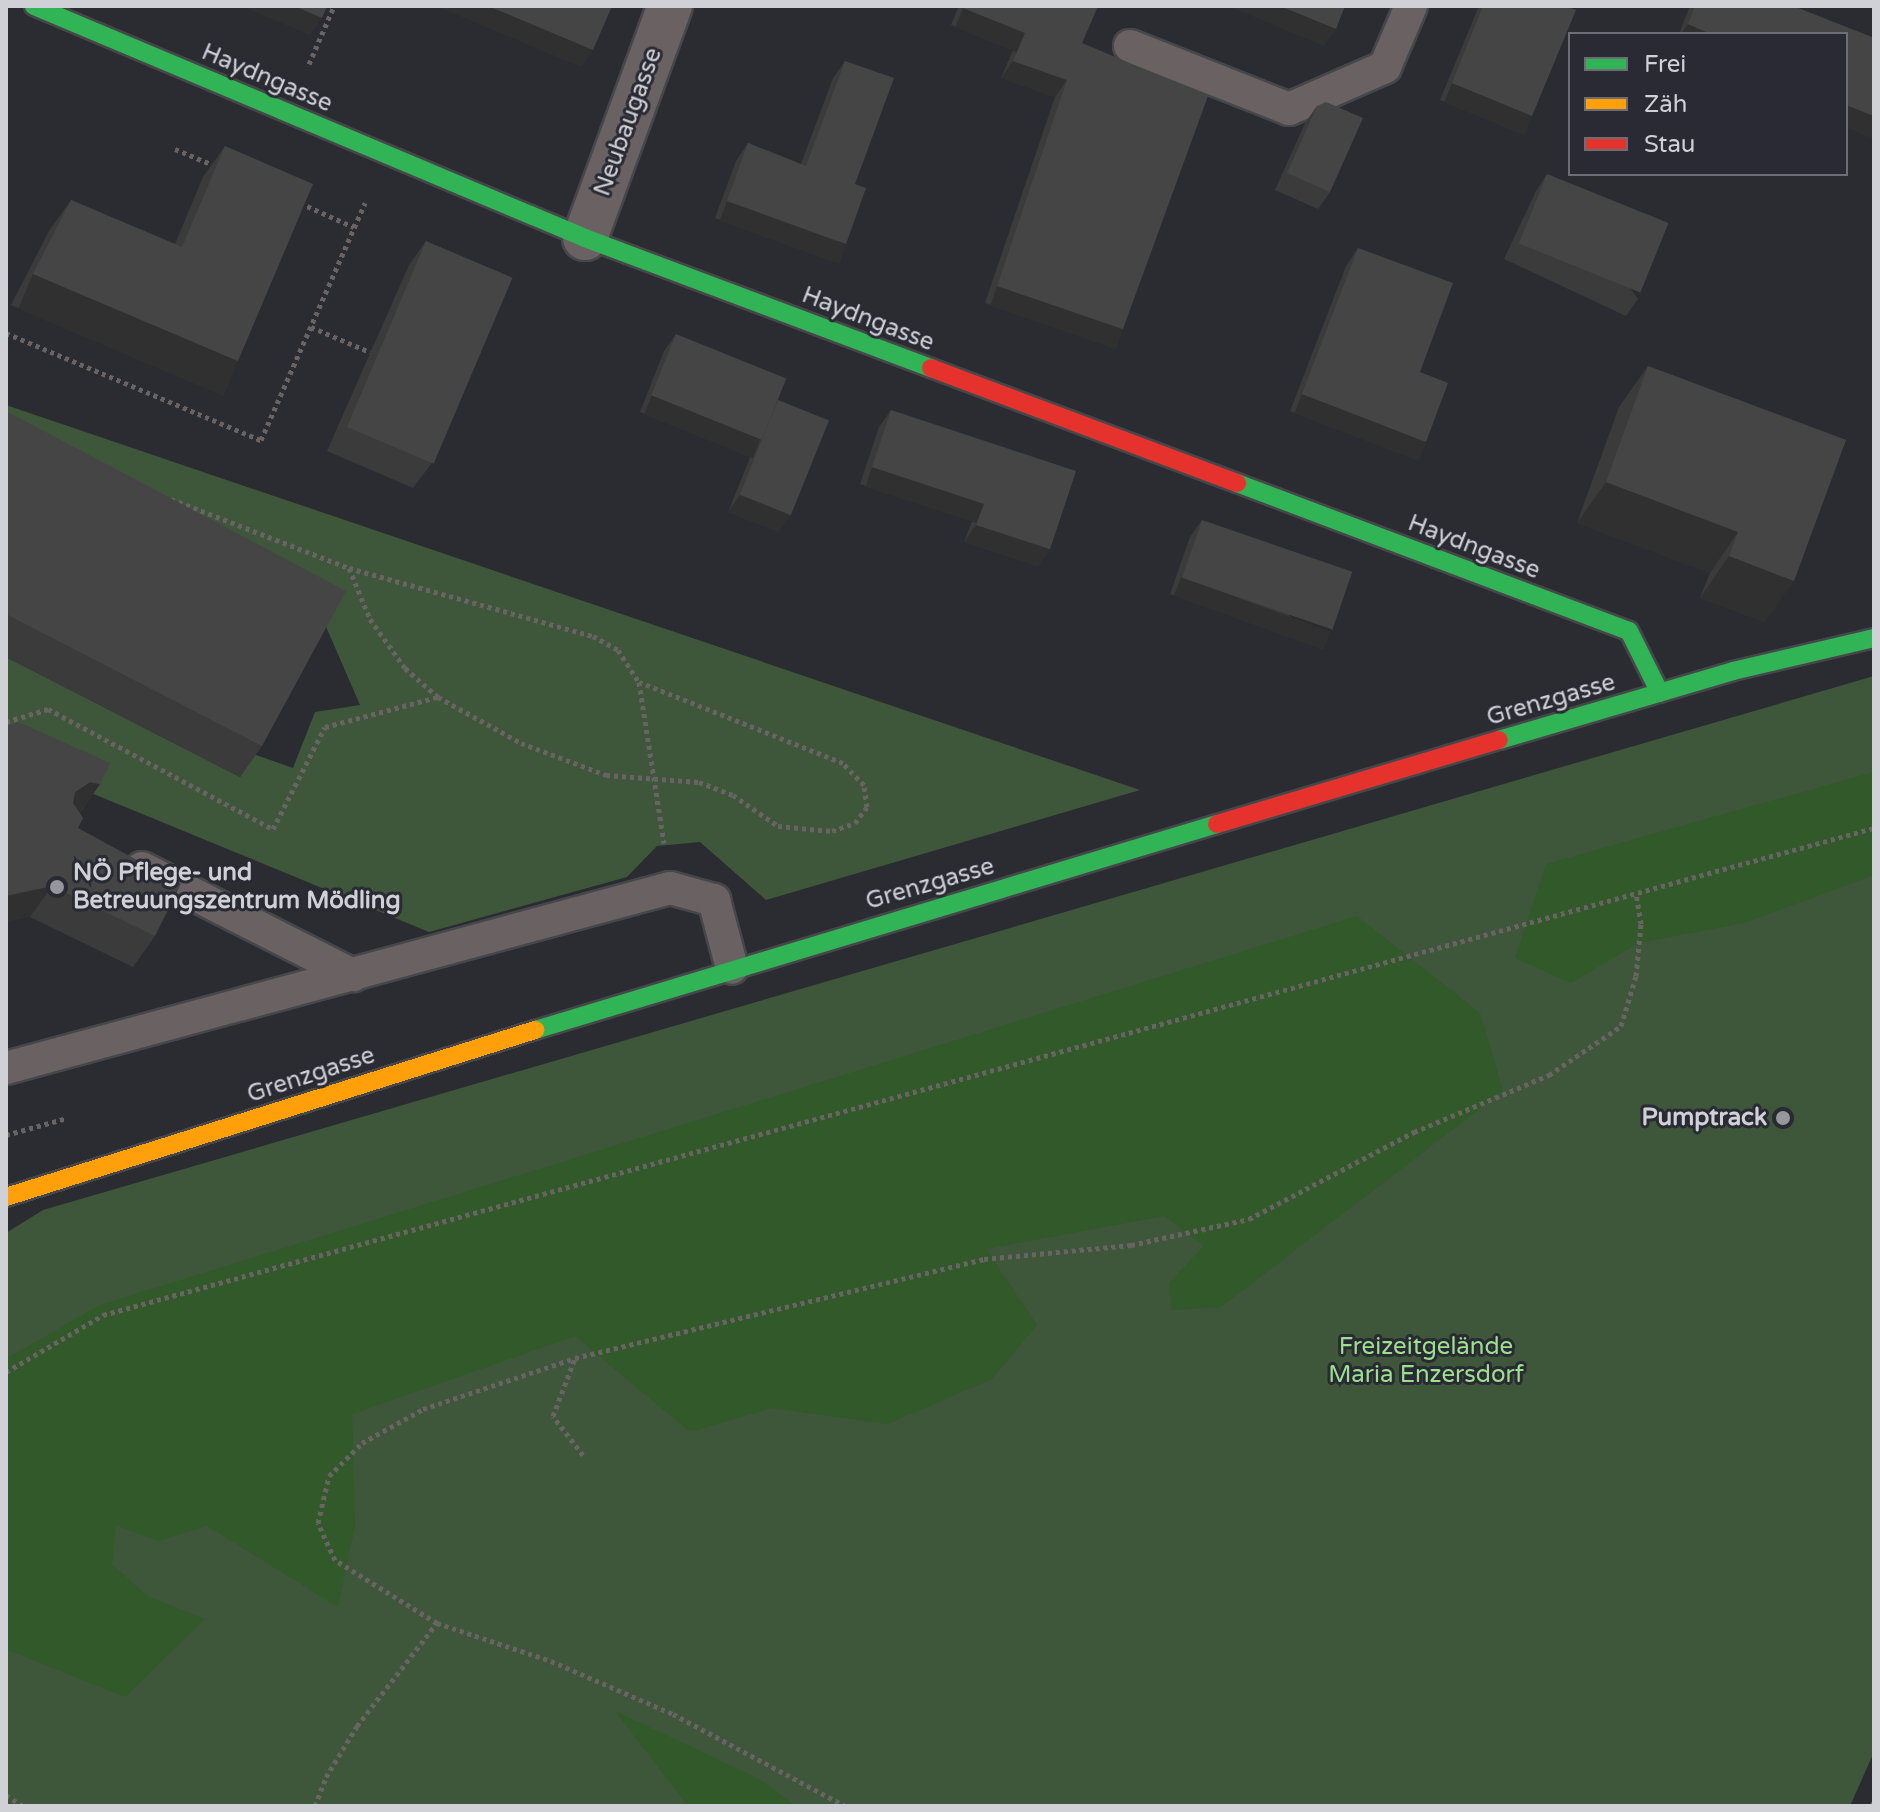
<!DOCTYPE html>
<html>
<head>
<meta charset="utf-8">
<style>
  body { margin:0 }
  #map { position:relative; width:1880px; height:1812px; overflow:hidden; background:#2b2c31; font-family:"Varela Round",sans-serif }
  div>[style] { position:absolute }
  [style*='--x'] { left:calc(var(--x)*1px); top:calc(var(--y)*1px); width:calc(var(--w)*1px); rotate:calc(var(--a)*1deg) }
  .green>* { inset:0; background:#3e563a }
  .forest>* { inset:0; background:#315929 }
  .path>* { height:5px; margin-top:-2.5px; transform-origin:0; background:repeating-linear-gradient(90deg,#696364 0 4px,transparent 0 8px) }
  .roads { filter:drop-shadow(2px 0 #46474b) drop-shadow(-2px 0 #46474b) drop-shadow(0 2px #46474b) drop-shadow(0 -2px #46474b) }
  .lane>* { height:32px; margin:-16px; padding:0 16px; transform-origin:16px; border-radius:16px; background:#6a6262 }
  .street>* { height:44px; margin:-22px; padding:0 22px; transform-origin:22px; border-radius:22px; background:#6a6262 }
  .fast>* { height:18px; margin:-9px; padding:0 9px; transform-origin:9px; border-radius:9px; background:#30b455 }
  .slow>* { height:18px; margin:-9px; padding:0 9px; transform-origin:9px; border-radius:9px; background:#ff9f0a }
  .jam>* { height:18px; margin:-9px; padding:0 9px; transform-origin:9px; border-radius:9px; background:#e5322d }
  .wall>* { inset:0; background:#3c3b3c }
  .shaded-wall>* { inset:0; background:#313031; transform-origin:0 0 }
  .building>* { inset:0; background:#464546; transform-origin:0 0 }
  .dots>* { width:22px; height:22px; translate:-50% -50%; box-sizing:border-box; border:4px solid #292a33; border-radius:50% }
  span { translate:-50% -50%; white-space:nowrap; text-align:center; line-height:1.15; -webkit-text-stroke:6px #292a33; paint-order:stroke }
  .street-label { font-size:24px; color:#d0d1d7 }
  .poi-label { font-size:24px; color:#d0d1d7; font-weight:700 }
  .left { translate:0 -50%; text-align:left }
  .right { translate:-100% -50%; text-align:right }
  .park-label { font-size:24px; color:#9ce08e }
  .frame { position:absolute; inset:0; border:8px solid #d0d1d7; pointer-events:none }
  .legend { position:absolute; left:1568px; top:32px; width:280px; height:144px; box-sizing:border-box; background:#292a33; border:2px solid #6c6d75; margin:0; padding:10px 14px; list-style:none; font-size:24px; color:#d0d1d7 }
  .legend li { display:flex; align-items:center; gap:16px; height:40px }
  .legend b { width:40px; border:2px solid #6c6d75 }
</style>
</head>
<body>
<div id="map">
  <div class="green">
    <div style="clip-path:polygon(6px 405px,1140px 790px,766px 900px,700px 842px,657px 846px,627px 877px,429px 932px,6px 758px,6px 657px,240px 777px,253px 754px,293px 768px,315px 712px,360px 705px,324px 622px,6px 454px)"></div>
    <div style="clip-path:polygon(1874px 676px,1874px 1752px,1850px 1806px,6px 1806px,6px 1233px,43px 1210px)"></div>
  </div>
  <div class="forest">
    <div style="clip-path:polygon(1874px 772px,1874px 875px,1744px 923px,1638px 943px,1571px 983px,1515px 958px,1546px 864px)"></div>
    <div style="clip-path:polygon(1357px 916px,1480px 1013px,1503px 1091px,1221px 1307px,1172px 1310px,1169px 1283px,1204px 1246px,1164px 1216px,986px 1249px,1037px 1325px,992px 1379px,888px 1424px,772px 1408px,690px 1432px,575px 1336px,352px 1414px,355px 1526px,338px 1607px,207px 1526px,158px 1541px,116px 1525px,112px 1564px,147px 1596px,205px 1619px,125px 1697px,6px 1649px,6px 1359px,100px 1305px)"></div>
    <div style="clip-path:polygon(615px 1711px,759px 1779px,796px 1806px,688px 1806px)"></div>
  </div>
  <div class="path">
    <div style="--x:309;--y:64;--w:63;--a:-66.7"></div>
    <div style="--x:175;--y:149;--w:47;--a:22.7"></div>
    <div style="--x:300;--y:203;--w:59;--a:24"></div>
    <div style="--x:311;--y:327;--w:64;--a:23"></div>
    <div style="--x:6;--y:333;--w:277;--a:22.8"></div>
    <div style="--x:261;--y:440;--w:259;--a:-66.3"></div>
    <div style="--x:171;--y:499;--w:191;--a:21.2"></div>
    <div style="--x:349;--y:568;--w:55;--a:67.6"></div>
    <div style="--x:370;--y:619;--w:60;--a:54.5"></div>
    <div style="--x:405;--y:668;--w:44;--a:41.3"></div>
    <div style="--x:438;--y:697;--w:95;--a:29"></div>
    <div style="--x:521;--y:743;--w:91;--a:20.6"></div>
    <div style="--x:606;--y:775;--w:93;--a:4.3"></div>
    <div style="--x:699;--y:782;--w:36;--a:21"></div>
    <div style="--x:733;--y:795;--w:55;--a:34.6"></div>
    <div style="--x:778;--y:826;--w:54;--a:5.3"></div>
    <div style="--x:832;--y:831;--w:24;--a:-19"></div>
    <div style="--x:855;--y:823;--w:20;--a:-53"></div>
    <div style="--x:867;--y:807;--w:22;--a:-98"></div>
    <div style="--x:864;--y:785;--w:30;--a:-134"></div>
    <div style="--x:843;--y:763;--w:219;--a:-158.3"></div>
    <div style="--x:349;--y:568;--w:253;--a:15.6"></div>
    <div style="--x:593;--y:636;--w:29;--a:29"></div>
    <div style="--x:618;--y:650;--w:38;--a:57"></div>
    <div style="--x:639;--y:682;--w:163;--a:81.2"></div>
    <div style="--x:6;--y:722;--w:44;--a:-17.2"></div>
    <div style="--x:48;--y:709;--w:255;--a:28.1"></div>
    <div style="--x:273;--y:829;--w:114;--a:-63"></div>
    <div style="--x:325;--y:727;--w:117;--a:-14.9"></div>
    <div style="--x:6;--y:1135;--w:63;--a:-15.6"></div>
    <div style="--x:6;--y:1372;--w:113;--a:-30.4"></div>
    <div style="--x:103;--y:1315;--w:1837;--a:-15.38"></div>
    <div style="--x:583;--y:1455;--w:49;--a:-127.6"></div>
    <div style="--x:553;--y:1416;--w:62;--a:-69.2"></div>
    <div style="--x:575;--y:1358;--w:421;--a:-13.6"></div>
    <div style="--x:984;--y:1259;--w:148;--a:-5.4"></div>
    <div style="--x:1131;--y:1245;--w:121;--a:-12.4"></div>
    <div style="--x:1249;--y:1219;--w:187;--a:-27.8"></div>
    <div style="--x:1414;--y:1132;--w:147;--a:-22.9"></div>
    <div style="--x:1549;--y:1075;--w:87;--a:-34.2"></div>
    <div style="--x:1621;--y:1026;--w:52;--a:-73.3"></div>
    <div style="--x:1636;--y:976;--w:52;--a:-84.5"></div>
    <div style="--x:1641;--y:924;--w:31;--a:-99"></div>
    <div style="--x:437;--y:1623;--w:120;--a:18.4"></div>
    <div style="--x:551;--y:1661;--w:133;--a:23.5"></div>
    <div style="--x:673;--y:1714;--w:195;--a:28.1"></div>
    <div style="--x:6;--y:1795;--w:20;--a:33"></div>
    <div style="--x:315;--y:1806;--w:31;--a:-69"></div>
    <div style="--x:326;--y:1777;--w:60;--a:-58.7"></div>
    <div style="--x:357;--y:1726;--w:130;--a:-52.2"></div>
    <div style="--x:437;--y:1623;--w:120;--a:-148.3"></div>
    <div style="--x:335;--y:1560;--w:41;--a:-114.7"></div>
    <div style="--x:318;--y:1523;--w:48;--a:-76.8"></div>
    <div style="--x:329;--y:1476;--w:47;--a:-45"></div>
    <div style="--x:362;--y:1443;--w:70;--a:-29.1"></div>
    <div style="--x:423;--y:1409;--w:160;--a:-18.5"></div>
    <div style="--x:1872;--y:1806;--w:5;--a:-68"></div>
  </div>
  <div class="roads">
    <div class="lane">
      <div style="--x:1130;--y:46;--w:171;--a:21.6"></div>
      <div style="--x:1289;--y:109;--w:105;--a:-23.6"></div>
      <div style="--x:1385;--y:67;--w:66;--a:-66.9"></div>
      <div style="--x:142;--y:868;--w:237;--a:26.9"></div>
      <div style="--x:6;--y:1068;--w:688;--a:-15.17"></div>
      <div style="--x:670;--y:888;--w:46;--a:15.3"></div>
      <div style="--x:714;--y:900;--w:70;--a:75.2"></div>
    </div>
    <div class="street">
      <div style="--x:585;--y:238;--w:247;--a:-69.9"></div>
    </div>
    <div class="fast">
      <div style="--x:34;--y:6;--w:598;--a:22.83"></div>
      <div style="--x:585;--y:238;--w:370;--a:20.6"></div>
      <div style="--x:1237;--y:483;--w:419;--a:20.7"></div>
      <div style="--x:1629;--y:631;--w:69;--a:63.4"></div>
      <div style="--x:1499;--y:740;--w:244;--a:-16.4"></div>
      <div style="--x:1733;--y:671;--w:145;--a:-13.2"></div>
      <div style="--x:535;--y:1030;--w:712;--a:-16.81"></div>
    </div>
    <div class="slow">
      <div style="--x:6;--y:1197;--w:555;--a:-17.52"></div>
    </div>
    <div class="jam">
      <div style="--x:931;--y:368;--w:327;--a:20.6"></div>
      <div style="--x:1217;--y:824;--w:294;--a:-16.6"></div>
    </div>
  </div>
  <div class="wall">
    <div style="clip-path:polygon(959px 6px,1098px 6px,1082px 43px,1123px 329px,1111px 346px,985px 303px,1055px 97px,1001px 78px,1013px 50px,951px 25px)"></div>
    <div style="clip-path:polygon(1479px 6px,1571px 6px,1532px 116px,1520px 133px,1440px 100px)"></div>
    <div style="clip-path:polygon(1690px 6px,1793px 6px,1874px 38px,1874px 132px,1870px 137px,1846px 127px,1846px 34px,1679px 34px)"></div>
    <div style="clip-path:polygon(845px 61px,855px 184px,834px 261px,715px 218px,736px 161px,748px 143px,801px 164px,833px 78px)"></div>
    <div style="clip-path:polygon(1317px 106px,1330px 192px,1318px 209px,1275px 190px,1305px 123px)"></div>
    <div style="clip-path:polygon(225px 146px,238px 361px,216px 392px,11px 305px,49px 231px,71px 200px,175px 244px,203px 177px)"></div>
    <div style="clip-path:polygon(1547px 174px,1638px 299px,1626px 316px,1504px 259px,1536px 191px)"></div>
    <div style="clip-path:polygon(426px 241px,431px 464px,413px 488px,327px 451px,409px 265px)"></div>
    <div style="clip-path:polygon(1358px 248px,1420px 372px,1426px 442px,1414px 459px,1290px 411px,1346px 266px)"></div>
    <div style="clip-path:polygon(676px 334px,776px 403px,779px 532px,728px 512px,754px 448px,748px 456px,640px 412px,664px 351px)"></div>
    <div style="clip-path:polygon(1648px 366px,1846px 440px,1765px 622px,1700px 598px,1710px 573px,1577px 523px,1619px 407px)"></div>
    <div style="clip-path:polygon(891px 410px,1050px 549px,1038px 566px,964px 542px,972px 521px,860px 484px,879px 427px)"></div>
    <div style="clip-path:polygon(6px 411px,262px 746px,240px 777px,6px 657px)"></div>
    <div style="clip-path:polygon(1202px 520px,1319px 648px,1170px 594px,1190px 537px)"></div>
    <div style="clip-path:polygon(6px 727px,100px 784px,80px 813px,78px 828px,155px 936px,133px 967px,30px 917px)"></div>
  </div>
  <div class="shaded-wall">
    <div style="clip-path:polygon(241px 6px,294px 6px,322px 18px,310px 35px)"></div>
    <div style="clip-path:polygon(436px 6px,488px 6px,593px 50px,581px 67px)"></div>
    <div style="clip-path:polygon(1228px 6px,1280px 6px,1336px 29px,1324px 46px)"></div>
    <div style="left:963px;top:8px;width:67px;height:21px;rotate:22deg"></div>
    <div style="clip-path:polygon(1688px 24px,1711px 34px,1681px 34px)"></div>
    <div style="clip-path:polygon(1013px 61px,1067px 80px,1055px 97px,1001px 78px)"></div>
    <div style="left:1452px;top:83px;width:87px;height:21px;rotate:22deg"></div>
    <div style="clip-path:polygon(1846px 105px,1874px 116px,1874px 132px,1870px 137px,1846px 127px)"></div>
    <div style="left:727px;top:201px;width:127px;height:21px;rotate:20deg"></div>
    <div style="left:33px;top:274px;width:223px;height:38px;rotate:23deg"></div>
    <div style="left:997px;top:286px;width:133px;height:21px;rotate:19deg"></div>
    <div style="left:1302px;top:394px;width:133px;height:21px;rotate:21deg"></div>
    <div style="left:652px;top:395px;width:117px;height:21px;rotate:22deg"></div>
    <div style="left:872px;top:467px;width:118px;height:21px;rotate:18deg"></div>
    <div style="clip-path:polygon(1606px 482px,1738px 532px,1710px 573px,1577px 523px)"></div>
    <div style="clip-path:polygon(740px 495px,791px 515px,779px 532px,728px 512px)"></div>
    <div style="clip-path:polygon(976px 525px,1050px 549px,1038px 566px,964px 542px)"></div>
    <div style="clip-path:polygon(1729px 556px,1794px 581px,1765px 622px,1700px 598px)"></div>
    <div style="left:1181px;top:577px;width:159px;height:20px;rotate:20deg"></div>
    <div style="clip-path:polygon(90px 782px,100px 784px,78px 815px,68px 813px,75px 792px)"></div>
    <div style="clip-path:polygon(52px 886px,30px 917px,6px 922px,6px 896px)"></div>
  </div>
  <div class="building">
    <div style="clip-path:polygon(294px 6px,327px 6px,322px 18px)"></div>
    <div style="clip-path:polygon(488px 6px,612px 6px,593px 50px)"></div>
    <div style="clip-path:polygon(964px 6px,1098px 6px,1082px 43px,1208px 96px,1123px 329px,997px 286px,1067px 80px,1013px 61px,1025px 33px,963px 8px)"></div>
    <div style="clip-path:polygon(1280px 6px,1345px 6px,1336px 29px)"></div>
    <div style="clip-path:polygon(1483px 6px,1571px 6px,1570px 8px,1576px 10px,1532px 116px,1452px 83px)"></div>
    <div style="clip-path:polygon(1695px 6px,1793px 6px,1874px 38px,1874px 116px,1846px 105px,1846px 34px,1711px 34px,1688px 24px)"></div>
    <div style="clip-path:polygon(845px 61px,894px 78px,855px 184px,866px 188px,846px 244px,727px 201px,748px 143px,806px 166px)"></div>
    <div style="clip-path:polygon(1326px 102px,1363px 118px,1330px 192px,1287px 173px,1317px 106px)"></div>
    <div style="clip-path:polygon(225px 146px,313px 184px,238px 361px,33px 274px,71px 200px,182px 247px)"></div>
    <div style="left:1547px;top:174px;width:131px;height:75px;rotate:22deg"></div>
    <div style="left:426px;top:241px;width:94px;height:202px;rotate:23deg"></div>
    <div style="clip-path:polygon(1358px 248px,1453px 283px,1420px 372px,1448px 383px,1426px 442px,1302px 394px)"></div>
    <div style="left:676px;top:334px;width:119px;height:66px;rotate:22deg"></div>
    <div style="clip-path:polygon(1648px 366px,1846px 440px,1794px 581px,1729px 556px,1738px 532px,1606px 482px)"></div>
    <div style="left:778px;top:400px;width:55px;height:102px;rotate:22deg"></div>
    <div style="clip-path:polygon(891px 410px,1076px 471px,1050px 549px,976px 525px,984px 504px,872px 467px)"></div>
    <div style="clip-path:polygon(6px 411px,346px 591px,262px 746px,6px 614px)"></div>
    <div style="left:1202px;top:520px;width:159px;height:61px;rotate:19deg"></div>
    <div style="clip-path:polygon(18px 722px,110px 763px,100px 784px,90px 782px,75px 792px,73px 803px,83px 818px,78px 828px,181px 884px,155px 936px,52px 886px,6px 896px,6px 727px)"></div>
  </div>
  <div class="dots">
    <div style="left:57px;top:887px;background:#96979d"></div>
    <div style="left:1783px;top:1118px;background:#96979d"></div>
  </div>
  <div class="street-label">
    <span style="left:267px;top:78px;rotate:23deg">Haydngasse</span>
    <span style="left:628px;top:122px;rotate:-70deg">Neubaugasse</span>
    <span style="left:868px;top:319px;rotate:21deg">Haydngasse</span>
    <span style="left:1474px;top:547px;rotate:21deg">Haydngasse</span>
    <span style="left:1551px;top:700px;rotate:-16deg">Grenzgasse</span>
    <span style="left:930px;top:884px;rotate:-16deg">Grenzgasse</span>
    <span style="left:311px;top:1075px;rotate:-18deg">Grenzgasse</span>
  </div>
  <div class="poi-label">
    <span class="left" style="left:73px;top:887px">NÖ Pflege- und<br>Betreuungszentrum Mödling</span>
    <span class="right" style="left:1767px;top:1118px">Pumptrack</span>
  </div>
  <div class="park-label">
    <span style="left:1426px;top:1361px">Freizeitgelände<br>Maria Enzersdorf</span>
  </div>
  <div class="frame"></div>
  <ul class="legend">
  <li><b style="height:10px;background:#30b455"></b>Frei</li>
  <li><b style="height:10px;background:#ff9f0a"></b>Zäh</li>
  <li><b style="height:10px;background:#e5322d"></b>Stau</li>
  </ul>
</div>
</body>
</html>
